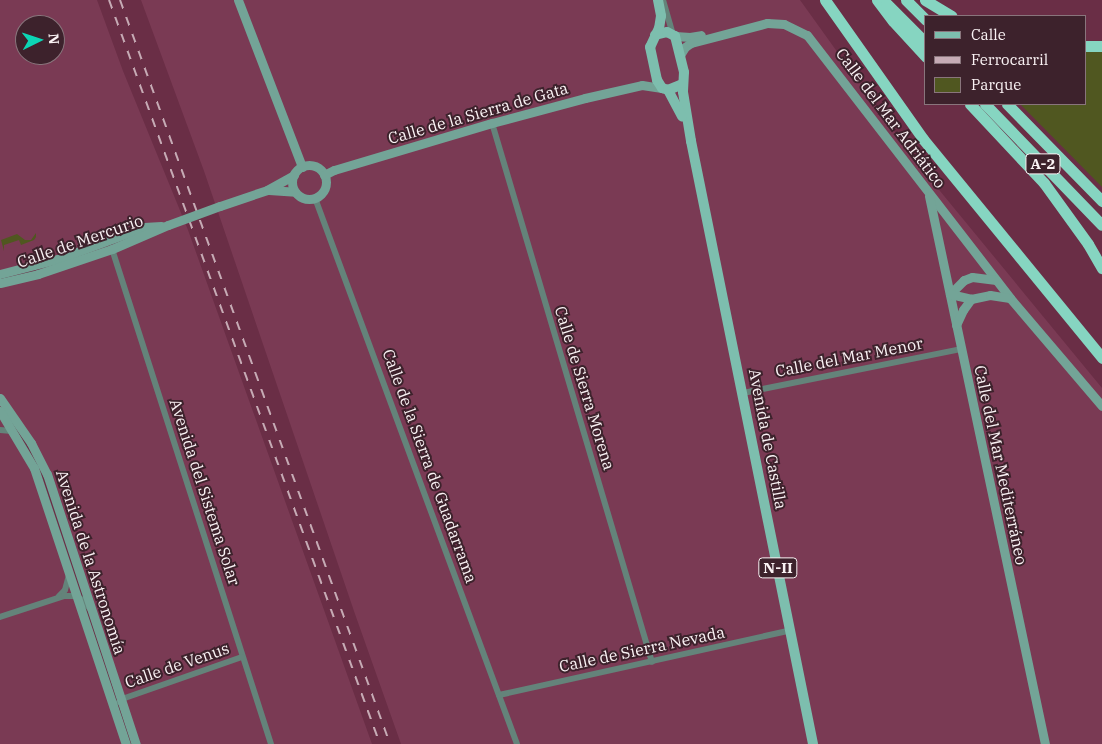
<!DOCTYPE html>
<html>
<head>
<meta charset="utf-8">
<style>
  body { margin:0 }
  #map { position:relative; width:1102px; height:744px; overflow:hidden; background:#6a2e46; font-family:"IBM Plex Serif",serif }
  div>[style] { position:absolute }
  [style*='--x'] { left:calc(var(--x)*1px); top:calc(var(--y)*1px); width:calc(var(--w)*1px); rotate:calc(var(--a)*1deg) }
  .built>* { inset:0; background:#7a3a54 }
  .green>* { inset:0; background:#505720 }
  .street>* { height:6px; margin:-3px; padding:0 3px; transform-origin:3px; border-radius:3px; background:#64837a }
  .secondary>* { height:9px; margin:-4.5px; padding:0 4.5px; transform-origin:4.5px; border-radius:4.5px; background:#73a497 }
  .secondary>.ring { margin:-4.5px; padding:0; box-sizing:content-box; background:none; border:9px solid #73a497; border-radius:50% }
  .primary>* { height:10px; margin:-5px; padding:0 5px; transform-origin:5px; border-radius:5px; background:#7dbeae }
  .highway>* { height:11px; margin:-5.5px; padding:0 5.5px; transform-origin:5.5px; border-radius:5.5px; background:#86d5c1 }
  .rail>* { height:2px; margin-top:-1px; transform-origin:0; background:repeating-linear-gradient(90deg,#c6abb5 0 9px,transparent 0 18px) }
  .secondary-bridge>* { height:9px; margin:-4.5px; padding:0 4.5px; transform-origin:4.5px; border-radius:4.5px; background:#73a497 }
  span { translate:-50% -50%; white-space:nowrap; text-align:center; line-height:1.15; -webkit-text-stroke:4px #3d222c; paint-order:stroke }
  .shield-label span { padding:1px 4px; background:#3d222c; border:1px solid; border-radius:4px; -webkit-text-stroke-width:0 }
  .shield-label { font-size:15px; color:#faf2f4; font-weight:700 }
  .street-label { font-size:16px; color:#faf2f4 }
  .legend { position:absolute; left:924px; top:15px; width:162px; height:90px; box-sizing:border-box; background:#3d222c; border:1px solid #89757c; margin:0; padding:6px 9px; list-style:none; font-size:15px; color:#faf2f4 }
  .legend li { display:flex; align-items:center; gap:10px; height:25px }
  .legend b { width:25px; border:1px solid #89757c }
  .north { position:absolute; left:15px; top:15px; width:50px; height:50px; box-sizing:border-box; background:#3d222c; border:1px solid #89757c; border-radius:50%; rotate:86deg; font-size:14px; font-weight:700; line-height:20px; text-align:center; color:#faf2f4 }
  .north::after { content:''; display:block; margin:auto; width:18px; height:22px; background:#0cd5b5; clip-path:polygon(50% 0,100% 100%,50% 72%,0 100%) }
</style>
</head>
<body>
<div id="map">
  <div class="built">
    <div style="clip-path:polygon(evenodd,0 0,97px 0,123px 71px,188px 230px,372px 744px,136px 744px,50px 483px,0 398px,0 283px,167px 226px,0 274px,0 0,25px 25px,55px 25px,55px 55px,25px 55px,25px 25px)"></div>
    <div style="clip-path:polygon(141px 0,800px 0,917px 163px,1102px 388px,1102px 744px,401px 744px,355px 614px,204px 171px)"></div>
    <div style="clip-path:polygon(0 411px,23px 448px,126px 744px,0 744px)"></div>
  </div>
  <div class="green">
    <div style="clip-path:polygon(1086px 52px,1102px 52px,1102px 187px,1020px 104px,1086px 104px)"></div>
    <div style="clip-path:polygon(36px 233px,36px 237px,34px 240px,21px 245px,19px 240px,4px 245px,4px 251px,1px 240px,17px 234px,25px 240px,31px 240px)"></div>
  </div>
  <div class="street">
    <div style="--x:663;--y:0;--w:35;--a:74"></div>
    <div style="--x:492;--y:123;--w:562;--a:73.47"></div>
    <div style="--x:315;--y:198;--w:582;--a:69.7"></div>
    <div style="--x:112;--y:249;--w:520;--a:72.19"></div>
    <div style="--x:743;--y:393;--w:222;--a:-11.4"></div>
    <div style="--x:0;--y:430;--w:12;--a:5"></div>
    <div style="--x:59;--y:596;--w:8;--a:-45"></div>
    <div style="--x:65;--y:590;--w:16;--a:-75"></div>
    <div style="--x:0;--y:617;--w:67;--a:-18.2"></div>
    <div style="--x:64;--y:596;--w:11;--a:0"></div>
    <div style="--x:75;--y:596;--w:9;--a:27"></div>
    <div style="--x:83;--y:600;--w:11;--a:52"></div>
    <div style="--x:499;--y:695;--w:299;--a:-12.5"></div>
    <div style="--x:119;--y:702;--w:4;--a:-45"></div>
    <div style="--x:122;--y:699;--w:127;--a:-19.3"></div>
  </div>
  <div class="secondary">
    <div style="--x:238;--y:0;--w:179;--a:69"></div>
    <div style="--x:675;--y:36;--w:15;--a:4"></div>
    <div style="--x:690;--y:37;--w:11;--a:-10"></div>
    <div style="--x:680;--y:55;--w:9;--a:-58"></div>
    <div style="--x:685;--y:47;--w:7;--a:-34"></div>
    <div style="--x:691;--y:43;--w:79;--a:-14.7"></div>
    <div style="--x:767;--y:23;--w:17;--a:3"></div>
    <div style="--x:784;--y:24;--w:25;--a:26"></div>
    <div style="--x:807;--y:35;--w:332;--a:52.3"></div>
    <div style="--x:1010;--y:298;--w:142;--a:49.6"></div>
    <div class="ring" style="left:292px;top:165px;width:25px;height:25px"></div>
    <div style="--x:324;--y:175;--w:11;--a:-27"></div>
    <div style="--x:334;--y:170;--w:165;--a:-16.6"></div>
    <div style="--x:492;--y:123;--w:96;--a:-15"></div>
    <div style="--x:585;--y:98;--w:58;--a:-12.8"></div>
    <div style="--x:642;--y:85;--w:20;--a:9"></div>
    <div style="--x:269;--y:190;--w:26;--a:4"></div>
    <div style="--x:929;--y:196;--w:560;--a:78.05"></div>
    <div style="--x:220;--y:206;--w:50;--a:-18.8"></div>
    <div style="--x:267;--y:190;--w:31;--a:-29"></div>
    <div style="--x:0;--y:274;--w:60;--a:-14.5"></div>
    <div style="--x:58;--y:259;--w:92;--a:-20.4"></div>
    <div style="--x:144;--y:227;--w:17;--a:-3"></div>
    <div style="--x:996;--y:280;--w:24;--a:-173"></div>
    <div style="--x:972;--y:277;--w:9;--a:159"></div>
    <div style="--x:964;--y:280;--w:20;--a:135"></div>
    <div style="--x:950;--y:294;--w:22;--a:13"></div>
    <div style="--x:971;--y:299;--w:19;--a:-12"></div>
    <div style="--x:990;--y:295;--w:20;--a:9"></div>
    <div style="--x:0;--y:283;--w:39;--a:-13"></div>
    <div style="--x:38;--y:274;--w:78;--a:-18.7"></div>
    <div style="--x:112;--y:249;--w:61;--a:-23.2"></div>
    <div style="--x:956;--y:325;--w:17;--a:-65"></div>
    <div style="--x:963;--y:310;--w:14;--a:-54"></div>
    <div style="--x:0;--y:398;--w:55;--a:55.4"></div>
    <div style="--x:31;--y:443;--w:35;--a:63"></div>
    <div style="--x:47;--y:474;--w:284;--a:71.8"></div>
    <div style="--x:0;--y:411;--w:66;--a:59.2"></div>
    <div style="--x:34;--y:468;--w:291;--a:71.6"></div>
  </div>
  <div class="primary">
    <div style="--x:658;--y:0;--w:16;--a:79"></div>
    <div style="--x:661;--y:16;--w:12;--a:99"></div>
    <div style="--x:659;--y:28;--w:21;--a:115"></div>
    <div style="--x:650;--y:47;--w:34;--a:78"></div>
    <div style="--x:657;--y:80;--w:9;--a:58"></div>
    <div style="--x:662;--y:88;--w:6;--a:18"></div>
    <div style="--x:668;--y:90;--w:16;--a:-22"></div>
    <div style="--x:655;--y:35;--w:12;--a:-14"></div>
    <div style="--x:667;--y:32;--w:9;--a:27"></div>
    <div style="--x:675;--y:36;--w:37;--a:76"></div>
    <div style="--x:684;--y:72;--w:20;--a:93"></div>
    <div style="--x:683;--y:92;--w:50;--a:80.7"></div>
    <div style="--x:691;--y:141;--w:615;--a:78.56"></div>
    <div style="--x:668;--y:90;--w:30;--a:62"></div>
  </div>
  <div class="highway">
    <div style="--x:825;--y:0;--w:170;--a:54.8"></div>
    <div style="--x:923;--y:139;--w:283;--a:50.7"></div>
    <div style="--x:877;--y:0;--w:26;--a:53"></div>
    <div style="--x:893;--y:21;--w:49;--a:47.5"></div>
    <div style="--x:906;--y:0;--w:28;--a:45"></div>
    <div style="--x:925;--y:0;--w:31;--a:31"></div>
    <div style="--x:886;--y:3;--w:57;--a:45"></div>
    <div style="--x:1086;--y:46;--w:16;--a:0"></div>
    <div style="--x:970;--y:104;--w:108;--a:46.9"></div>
    <div style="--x:1044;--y:183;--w:75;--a:54.2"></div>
    <div style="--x:1088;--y:244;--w:28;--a:60"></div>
    <div style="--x:985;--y:104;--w:168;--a:46"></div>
    <div style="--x:1007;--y:104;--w:136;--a:45.6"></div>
  </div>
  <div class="rail">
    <div style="--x:109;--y:0;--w:792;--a:69.99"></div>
    <div style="--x:120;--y:0;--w:791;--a:70.05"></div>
  </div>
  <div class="secondary-bridge">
    <div style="--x:168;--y:225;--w:55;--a:-20.1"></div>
  </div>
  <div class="shield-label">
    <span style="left:1043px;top:164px">A-2</span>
    <span style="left:778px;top:568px">N-II</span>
  </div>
  <div class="street-label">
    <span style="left:478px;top:113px;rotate:-16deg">Calle de la Sierra de Gata</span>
    <span style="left:891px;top:118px;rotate:53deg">Calle del Mar Adriático</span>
    <span style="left:80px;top:241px;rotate:-19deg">Calle de Mercurio</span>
    <span style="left:849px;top:357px;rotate:-11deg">Calle del Mar Menor</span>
    <span style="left:585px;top:388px;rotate:73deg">Calle de Sierra Morena</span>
    <span style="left:768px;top:439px;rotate:79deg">Avenida de Castilla</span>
    <span style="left:1001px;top:465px;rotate:78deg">Calle del Mar Mediterráneo</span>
    <span style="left:430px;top:466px;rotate:70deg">Calle de la Sierra de Guadarrama</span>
    <span style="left:205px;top:492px;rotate:72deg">Avenida del Sistema Solar</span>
    <span style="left:91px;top:562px;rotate:72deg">Avenida de la Astronomía</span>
    <span style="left:642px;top:649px;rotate:-12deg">Calle de Sierra Nevada</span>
    <span style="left:177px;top:665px;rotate:-19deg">Calle de Venus</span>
  </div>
  <ul class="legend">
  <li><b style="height:6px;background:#7dbeae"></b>Calle</li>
  <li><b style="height:6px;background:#c6abb5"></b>Ferrocarril</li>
  <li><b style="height:14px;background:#505720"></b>Parque</li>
  </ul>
  <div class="north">N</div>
</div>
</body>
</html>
